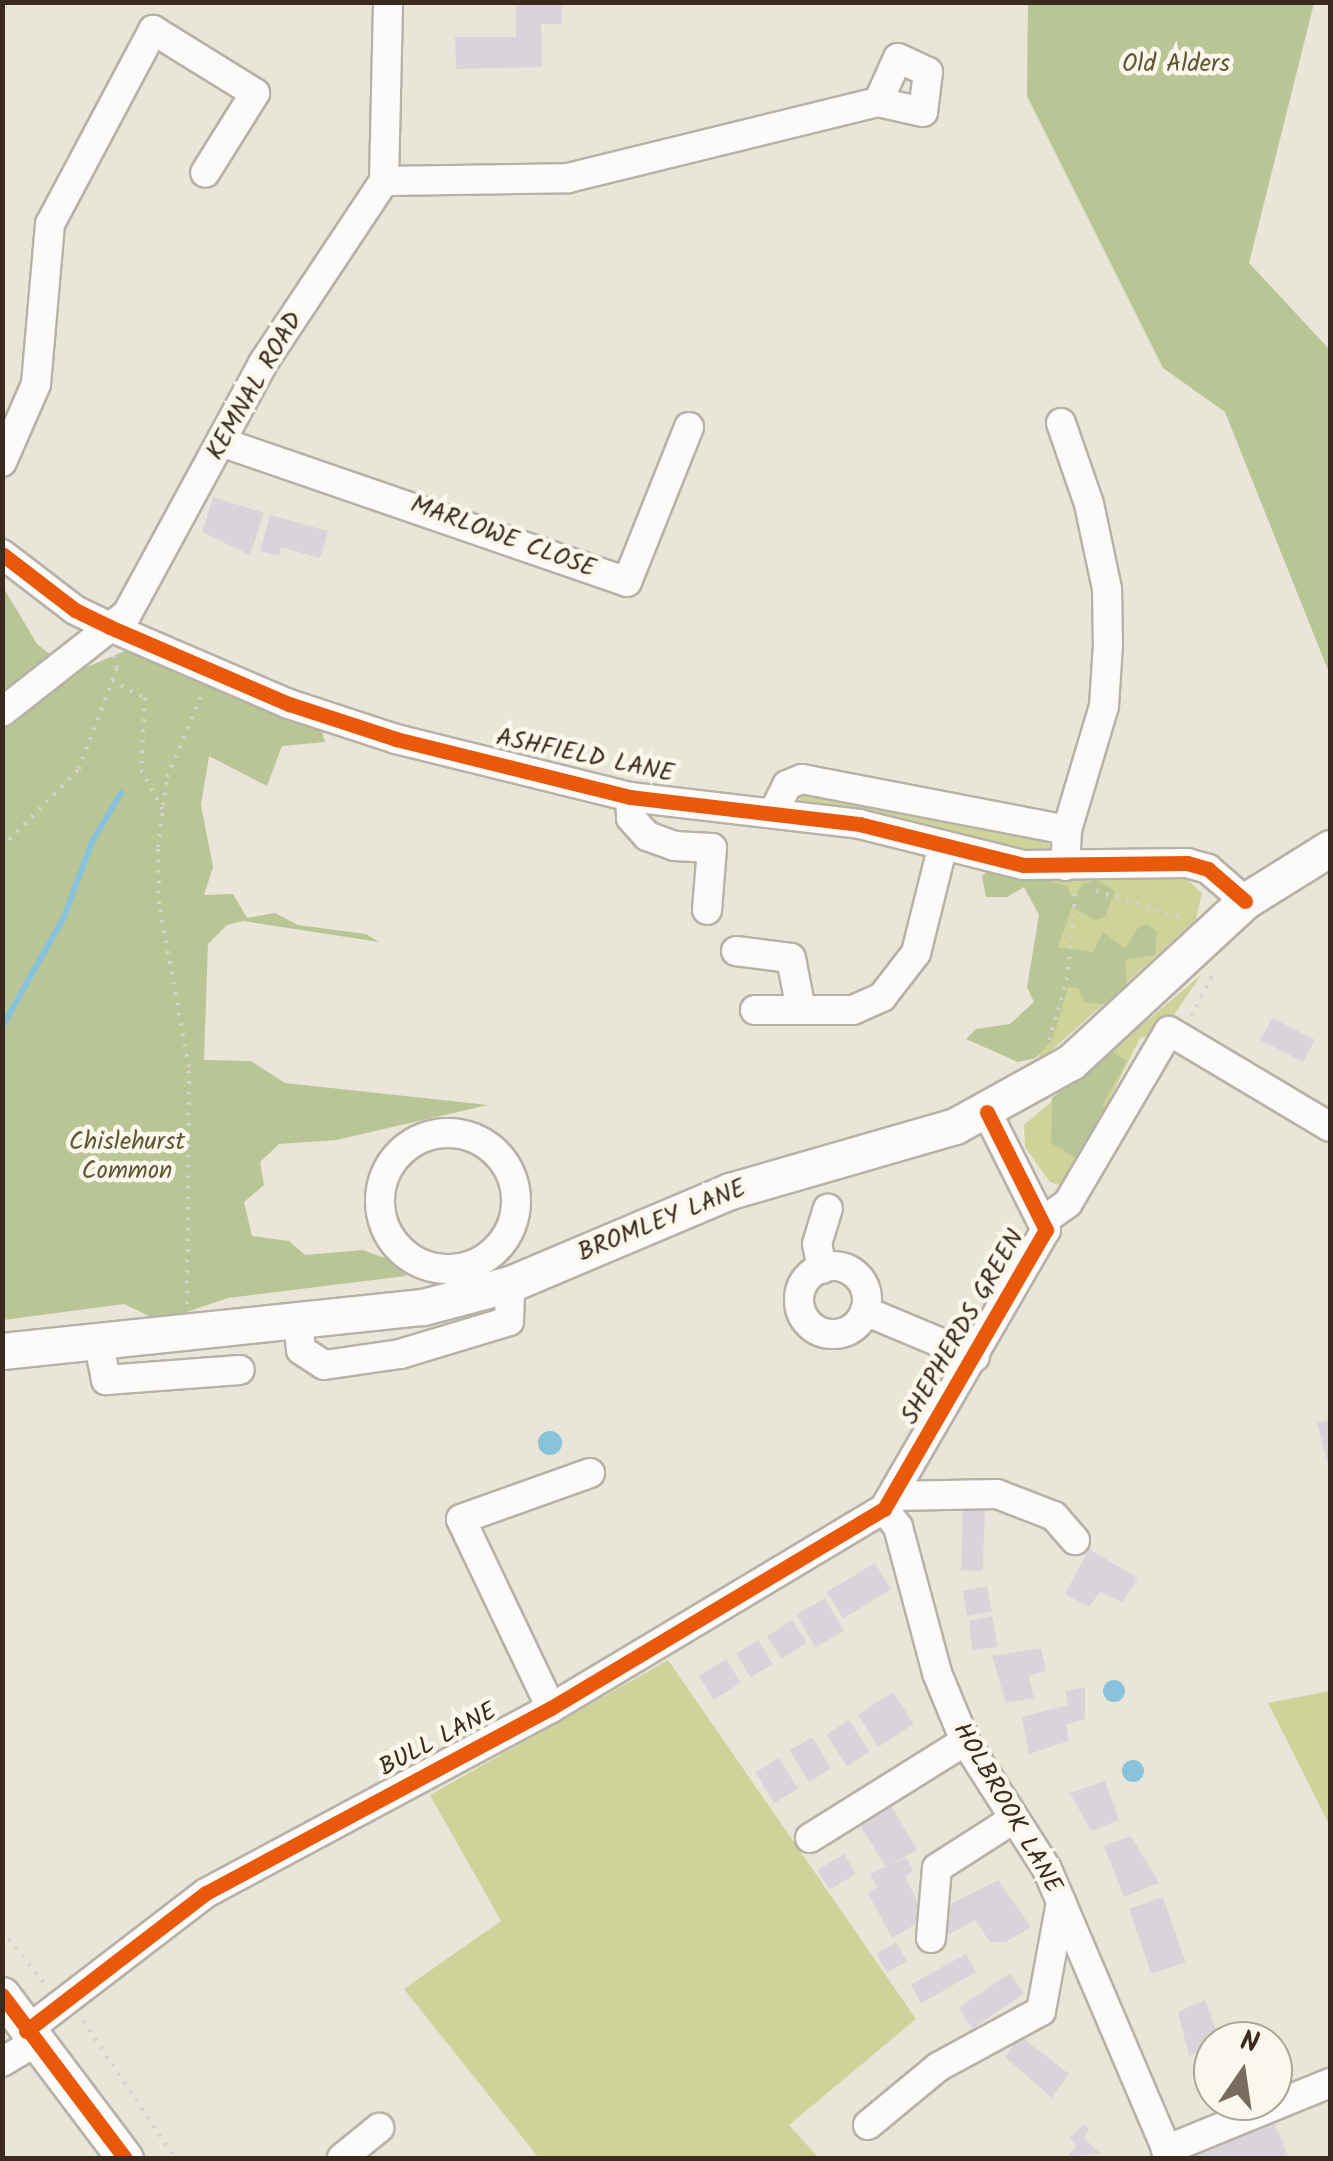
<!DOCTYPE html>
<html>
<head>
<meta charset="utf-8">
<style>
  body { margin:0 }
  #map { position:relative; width:1333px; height:2161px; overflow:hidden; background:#e9e5d8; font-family:Kalam,sans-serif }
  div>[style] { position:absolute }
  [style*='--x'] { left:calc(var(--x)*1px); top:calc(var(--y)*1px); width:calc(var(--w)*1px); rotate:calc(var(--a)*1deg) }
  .green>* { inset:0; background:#ced39a }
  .forest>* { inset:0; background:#b9c594 }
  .water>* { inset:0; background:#88c3db }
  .round { border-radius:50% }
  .stream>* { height:6px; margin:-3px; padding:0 3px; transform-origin:3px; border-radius:3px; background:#88c3db }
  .building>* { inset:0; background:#dad4da; transform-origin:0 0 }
  .path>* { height:4px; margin-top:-2px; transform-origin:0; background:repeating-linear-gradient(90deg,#d5d2cf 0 2.5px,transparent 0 10.5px) }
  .roads { filter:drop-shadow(2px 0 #b6b2a8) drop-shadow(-2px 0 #b6b2a8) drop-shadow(0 2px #b6b2a8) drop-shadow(0 -2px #b6b2a8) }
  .minor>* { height:28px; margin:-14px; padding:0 14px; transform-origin:14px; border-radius:14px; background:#fcfbf9 }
  .minor>.ring { margin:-14px; padding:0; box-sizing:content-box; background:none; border:28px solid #fcfbf9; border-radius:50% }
  .major>* { height:35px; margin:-17.5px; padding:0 17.5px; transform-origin:17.5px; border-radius:17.5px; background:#fcfbf9 }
  .cycleway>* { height:15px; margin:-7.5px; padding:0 7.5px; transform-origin:7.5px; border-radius:7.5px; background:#e8590c }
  span { translate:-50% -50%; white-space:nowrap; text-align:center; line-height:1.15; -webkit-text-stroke:9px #fbf7ec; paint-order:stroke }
  .park-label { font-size:25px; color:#605834 }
  .street-label { font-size:25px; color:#3b2a1e }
  .frame { position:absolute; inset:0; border:5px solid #3b2a1e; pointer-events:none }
  .north { position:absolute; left:1193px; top:2021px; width:100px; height:100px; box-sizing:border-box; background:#fbf7ec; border:2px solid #aea59a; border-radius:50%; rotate:13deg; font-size:28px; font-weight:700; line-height:40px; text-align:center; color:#3b2a1e }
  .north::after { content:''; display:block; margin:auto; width:35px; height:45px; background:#786b5f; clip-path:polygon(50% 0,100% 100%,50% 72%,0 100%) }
</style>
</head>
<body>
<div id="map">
  <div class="green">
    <div style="clip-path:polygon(798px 790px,1044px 836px,1052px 849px,1033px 854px,811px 805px,801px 801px)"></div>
    <div style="clip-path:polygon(1183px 876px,1202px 893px,1196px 920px,1039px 1062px,1049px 910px,1028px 878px)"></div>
    <div style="clip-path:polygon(1201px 975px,1161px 1034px,1140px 1038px,1066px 1187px,1050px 1182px,1025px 1147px,1024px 1125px)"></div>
    <div style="clip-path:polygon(668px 1660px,916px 2019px,789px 2125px,819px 2158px,539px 2158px,404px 1989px,501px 1921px,430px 1795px)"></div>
    <div style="clip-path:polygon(1330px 1691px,1330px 1826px,1268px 1703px)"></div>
  </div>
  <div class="forest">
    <div style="clip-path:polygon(1028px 3px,1314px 3px,1249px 263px,1328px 348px,1330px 675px,1225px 412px,1163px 368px,1027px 96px)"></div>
    <div style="clip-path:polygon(2px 585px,37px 644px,73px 673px,132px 648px,321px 728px,325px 742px,282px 746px,267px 786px,209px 756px,201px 805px,213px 867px,204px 895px,233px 894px,247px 918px,275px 913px,298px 925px,366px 934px,379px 942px,243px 921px,227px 925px,208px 944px,204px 1060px,251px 1061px,285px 1083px,488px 1105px,336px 1140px,279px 1144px,260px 1162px,264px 1185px,244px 1202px,252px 1236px,289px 1241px,305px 1255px,363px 1250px,393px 1261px,406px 1276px,228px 1298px,160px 1321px,124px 1304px,3px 1320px)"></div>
    <div style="clip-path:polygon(988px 871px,1046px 879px,1068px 887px,1072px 898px,1083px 884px,1097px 880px,1115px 891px,1105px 917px,1095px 920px,1072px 907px,1058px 947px,1093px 952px,1103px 932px,1125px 949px,1137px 929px,1147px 924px,1157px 931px,1155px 955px,1125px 960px,1127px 986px,1105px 1004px,1085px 1003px,1078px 988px,1068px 987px,1053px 1039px,1036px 1058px,1018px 1062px,966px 1039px,976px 1029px,1010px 1024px,1034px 1002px,1027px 987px,1039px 915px,1024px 887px,1007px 897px,986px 897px,982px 876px)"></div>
    <div style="clip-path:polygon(1111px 1051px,1127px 1061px,1102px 1105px,1108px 1110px,1086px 1157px,1076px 1158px,1051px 1143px,1052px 1098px)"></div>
  </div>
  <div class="water">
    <div class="round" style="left:538px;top:1431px;width:24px;height:24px"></div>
    <div class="round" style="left:1103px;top:1680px;width:22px;height:22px"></div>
    <div class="round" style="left:1122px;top:1760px;width:22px;height:22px"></div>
  </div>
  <div class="stream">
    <div style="--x:2;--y:1027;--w:126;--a:-60.6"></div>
    <div style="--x:64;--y:917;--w:80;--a:-69.5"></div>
    <div style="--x:92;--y:842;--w:57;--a:-59.4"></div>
  </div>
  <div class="building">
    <div style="clip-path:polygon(516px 2px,561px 2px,562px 24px,541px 24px,542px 67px,456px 69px,455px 37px,516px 37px)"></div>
    <div style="clip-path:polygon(213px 497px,264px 513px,250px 555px,202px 532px)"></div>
    <div style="clip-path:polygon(270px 515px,328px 531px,320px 558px,281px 547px,279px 556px,260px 551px)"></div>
    <div style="left:1272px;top:1018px;width:48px;height:25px;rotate:27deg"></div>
    <div style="clip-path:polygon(1330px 1420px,1330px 1468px,1329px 1468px,1317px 1423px)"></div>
    <div style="left:985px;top:1509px;width:62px;height:22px;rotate:92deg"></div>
    <div style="clip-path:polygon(1089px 1549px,1138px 1578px,1122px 1602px,1100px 1592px,1089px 1607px,1065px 1594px)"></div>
    <div style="left:875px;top:1563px;width:31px;height:56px;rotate:59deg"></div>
    <div style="left:987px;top:1586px;width:26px;height:25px;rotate:79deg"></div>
    <div style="left:825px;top:1598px;width:38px;height:33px;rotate:60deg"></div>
    <div style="clip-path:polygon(992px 1616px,998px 1647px,972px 1650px,969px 1621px)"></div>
    <div style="left:792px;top:1620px;width:27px;height:30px;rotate:57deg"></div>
    <div style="left:758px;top:1640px;width:28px;height:26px;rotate:58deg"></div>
    <div style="clip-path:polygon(1041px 1648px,1046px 1671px,1029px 1676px,1034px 1698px,1006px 1703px,992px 1656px)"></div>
    <div style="left:726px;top:1659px;width:28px;height:32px;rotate:58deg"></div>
    <div style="clip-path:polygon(1085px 1687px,1085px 1719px,1066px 1725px,1069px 1741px,1029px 1754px,1022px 1717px,1068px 1705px,1065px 1691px)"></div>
    <div style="left:893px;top:1692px;width:38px;height:42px;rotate:57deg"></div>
    <div style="left:849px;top:1720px;width:38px;height:27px;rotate:57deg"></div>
    <div style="left:812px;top:1737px;width:37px;height:26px;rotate:59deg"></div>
    <div style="left:779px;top:1758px;width:36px;height:28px;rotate:58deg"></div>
    <div style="clip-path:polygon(1105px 1781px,1119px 1820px,1091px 1831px,1070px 1793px)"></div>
    <div style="clip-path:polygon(891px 1805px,917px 1850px,891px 1864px,906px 1858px,913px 1870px,905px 1877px,926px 1918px,892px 1938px,868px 1893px,877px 1887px,870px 1874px,886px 1867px,858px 1822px)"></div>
    <div style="clip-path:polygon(1131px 1836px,1159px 1883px,1124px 1897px,1104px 1846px)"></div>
    <div style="left:844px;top:1854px;width:23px;height:31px;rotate:59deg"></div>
    <div style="clip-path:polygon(998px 1880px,1031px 1927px,1006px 1942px,990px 1942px,975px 1920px,948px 1935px,935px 1912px)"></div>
    <div style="left:1163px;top:1897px;width:69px;height:36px;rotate:71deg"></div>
    <div style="left:896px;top:1942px;width:22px;height:23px;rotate:60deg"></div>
    <div style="left:966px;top:1954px;width:21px;height:63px;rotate:61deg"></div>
    <div style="left:1010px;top:1973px;width:25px;height:62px;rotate:56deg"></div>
    <div style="clip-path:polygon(1205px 2000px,1220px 2041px,1189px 2056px,1178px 2012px)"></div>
    <div style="clip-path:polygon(1020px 2036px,1069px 2074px,1052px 2098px,1005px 2057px)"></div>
    <div style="clip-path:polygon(1213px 2067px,1213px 2101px,1243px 2105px,1215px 2116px,1196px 2073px)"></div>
    <div style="clip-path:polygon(1270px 2113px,1289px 2158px,1193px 2158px,1198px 2150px)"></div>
    <div style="clip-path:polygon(1084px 2124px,1089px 2130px,1084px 2138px,1100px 2153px,1066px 2158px,1077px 2146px,1069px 2138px)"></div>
  </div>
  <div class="path">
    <div style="--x:112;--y:680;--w:38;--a:29"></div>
    <div style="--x:145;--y:698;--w:72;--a:93.2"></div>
    <div style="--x:141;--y:770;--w:46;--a:61.2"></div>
    <div style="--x:2;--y:847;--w:110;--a:-45.4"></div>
    <div style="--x:79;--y:769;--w:108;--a:-69.4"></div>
    <div style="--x:117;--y:668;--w:13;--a:-103"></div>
    <div style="--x:1096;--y:891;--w:90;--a:17.4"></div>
    <div style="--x:1191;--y:1016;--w:51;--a:-61.9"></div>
    <div style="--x:1049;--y:1040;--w:63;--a:-73.3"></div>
    <div style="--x:1067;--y:980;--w:92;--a:-84.4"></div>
    <div style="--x:187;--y:1304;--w:237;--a:-89.5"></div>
    <div style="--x:189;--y:1067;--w:166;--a:-100.4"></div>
    <div style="--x:159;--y:904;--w:57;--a:-91"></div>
    <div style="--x:158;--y:847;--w:71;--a:-82.7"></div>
    <div style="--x:167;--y:777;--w:90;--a:-67.1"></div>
    <div style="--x:2;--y:1931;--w:68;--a:50.9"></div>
    <div style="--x:83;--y:2021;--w:165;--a:56.1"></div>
  </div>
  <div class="roads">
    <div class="minor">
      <div style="--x:898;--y:58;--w:33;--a:25"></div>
      <div style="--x:928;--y:72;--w:40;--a:97.1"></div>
      <div style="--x:923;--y:112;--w:46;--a:-167.5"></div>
      <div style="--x:878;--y:102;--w:48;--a:-65.6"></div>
      <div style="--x:384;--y:181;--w:184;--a:-0.9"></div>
      <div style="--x:568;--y:178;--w:319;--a:-13.8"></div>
      <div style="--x:1061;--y:423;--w:86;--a:70.9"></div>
      <div style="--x:1089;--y:504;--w:87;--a:78"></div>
      <div style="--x:1107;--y:589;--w:55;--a:89"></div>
      <div style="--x:1108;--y:644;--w:62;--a:93.7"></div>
      <div style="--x:1104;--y:706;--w:129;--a:106.6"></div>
      <div style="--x:1067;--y:830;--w:36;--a:93"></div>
      <div style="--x:221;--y:442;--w:429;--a:19"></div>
      <div style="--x:627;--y:582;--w:167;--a:-68.2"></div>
      <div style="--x:2;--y:462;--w:85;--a:-66.4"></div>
      <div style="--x:36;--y:384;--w:161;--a:-85"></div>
      <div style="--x:50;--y:224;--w:220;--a:-62"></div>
      <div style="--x:153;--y:30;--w:120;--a:31.7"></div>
      <div style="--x:255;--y:93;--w:94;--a:122"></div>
      <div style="--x:2;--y:554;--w:92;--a:37.5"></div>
      <div style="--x:75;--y:610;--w:39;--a:26"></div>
      <div style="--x:110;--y:627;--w:195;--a:23.3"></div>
      <div style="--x:289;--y:704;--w:113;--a:18.1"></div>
      <div style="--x:396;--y:739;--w:241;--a:13.9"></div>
      <div style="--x:630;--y:797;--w:231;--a:6.7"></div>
      <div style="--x:859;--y:824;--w:169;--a:14"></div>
      <div style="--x:1023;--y:865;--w:164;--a:-0.7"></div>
      <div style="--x:1187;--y:863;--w:22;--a:16"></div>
      <div style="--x:1208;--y:869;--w:49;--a:40.9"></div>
      <div style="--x:2;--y:712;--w:159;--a:-38.1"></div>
      <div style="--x:127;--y:614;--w:285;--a:-61.5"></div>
      <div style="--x:263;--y:363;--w:219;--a:-56.4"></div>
      <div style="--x:384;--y:181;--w:179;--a:-88.7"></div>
      <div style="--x:630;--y:797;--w:21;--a:87"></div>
      <div style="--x:631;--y:818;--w:24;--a:48"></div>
      <div style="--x:647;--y:836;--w:29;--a:20"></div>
      <div style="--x:674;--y:846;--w:38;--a:3"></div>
      <div style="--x:712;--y:848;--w:62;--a:94.6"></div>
      <div style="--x:774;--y:811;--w:29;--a:-63"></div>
      <div style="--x:787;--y:785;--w:16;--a:-22"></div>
      <div style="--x:802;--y:779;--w:270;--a:10.9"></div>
      <div style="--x:736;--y:951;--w:55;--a:7.3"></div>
      <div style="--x:791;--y:958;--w:53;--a:79.1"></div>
      <div style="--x:755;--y:1010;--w:98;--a:0"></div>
      <div style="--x:853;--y:1010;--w:32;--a:-24"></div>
      <div style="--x:882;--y:997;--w:56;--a:-52.3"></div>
      <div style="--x:916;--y:953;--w:111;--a:-76"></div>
      <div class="ring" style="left:380px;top:1133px;width:108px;height:108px"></div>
      <div style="--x:1044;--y:1220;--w:29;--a:-35"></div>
      <div style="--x:1068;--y:1203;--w:199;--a:-59.6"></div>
      <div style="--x:1169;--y:1031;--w:187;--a:30.8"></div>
      <div class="ring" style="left:799px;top:1266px;width:40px;height:40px"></div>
      <div style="--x:822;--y:1269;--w:25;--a:-101"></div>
      <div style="--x:817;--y:1244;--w:37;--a:-73"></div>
      <div style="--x:865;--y:1311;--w:119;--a:22.7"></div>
      <div style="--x:298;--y:1324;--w:26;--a:83"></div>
      <div style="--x:301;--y:1350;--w:27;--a:33"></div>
      <div style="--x:324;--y:1365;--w:77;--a:-8.2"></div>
      <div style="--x:400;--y:1354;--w:114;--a:-16.8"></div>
      <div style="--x:509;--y:1321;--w:37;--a:-88"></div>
      <div style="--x:99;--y:1344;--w:37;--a:79"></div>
      <div style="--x:106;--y:1380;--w:134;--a:-4.3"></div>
      <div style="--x:893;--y:1496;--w:104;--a:-1.1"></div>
      <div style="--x:997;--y:1494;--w:61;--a:21.1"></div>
      <div style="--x:1054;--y:1516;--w:32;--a:49"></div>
      <div style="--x:884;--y:1509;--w:23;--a:52"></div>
      <div style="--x:898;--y:1527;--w:151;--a:75"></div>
      <div style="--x:937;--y:1673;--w:74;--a:67.6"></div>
      <div style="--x:965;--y:1741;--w:152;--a:57.4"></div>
      <div style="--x:1047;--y:1869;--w:314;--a:66.9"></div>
      <div style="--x:551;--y:1708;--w:209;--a:-115.5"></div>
      <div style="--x:461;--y:1519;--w:137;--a:-19.6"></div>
      <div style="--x:810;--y:1838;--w:183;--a:-32"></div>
      <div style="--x:931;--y:1938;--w:70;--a:-85.1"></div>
      <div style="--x:937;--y:1868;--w:89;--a:-32.6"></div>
      <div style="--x:26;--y:2031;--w:227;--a:-37.5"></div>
      <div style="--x:206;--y:1893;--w:391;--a:-28.2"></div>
      <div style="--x:551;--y:1708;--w:388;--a:-30.9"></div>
      <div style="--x:884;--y:1509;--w:323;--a:-59.9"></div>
      <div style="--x:1046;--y:1230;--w:132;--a:-116.6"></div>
      <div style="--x:2;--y:2062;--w:39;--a:-31"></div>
      <div style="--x:868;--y:2125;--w:91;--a:-39.6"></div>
      <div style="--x:938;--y:2067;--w:117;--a:-28.5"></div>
      <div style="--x:1041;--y:2011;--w:111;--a:-79.6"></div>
      <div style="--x:1166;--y:2150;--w:177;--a:-22.2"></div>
      <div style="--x:342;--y:2158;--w:48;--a:-39"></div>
    </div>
    <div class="major">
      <div style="--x:2;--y:1351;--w:423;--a:-6"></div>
      <div style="--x:423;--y:1307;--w:90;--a:-14.8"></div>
      <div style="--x:510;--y:1284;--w:239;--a:-22.9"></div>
      <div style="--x:730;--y:1191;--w:234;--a:-16.1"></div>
      <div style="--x:955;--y:1126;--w:132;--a:-28.9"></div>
      <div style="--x:1071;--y:1062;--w:237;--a:-42.8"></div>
      <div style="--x:1245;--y:901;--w:100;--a:-31.9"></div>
      <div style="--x:2;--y:1995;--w:204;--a:53"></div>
    </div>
  </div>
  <div class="cycleway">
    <div style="--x:2;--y:554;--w:92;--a:37.5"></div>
    <div style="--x:75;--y:610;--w:39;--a:26"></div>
    <div style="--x:110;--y:627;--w:195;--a:23.3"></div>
    <div style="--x:289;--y:704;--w:113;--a:18.1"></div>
    <div style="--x:396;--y:739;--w:241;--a:13.9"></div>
    <div style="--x:630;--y:797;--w:231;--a:6.7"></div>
    <div style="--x:859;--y:824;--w:169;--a:14"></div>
    <div style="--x:1023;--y:865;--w:164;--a:-0.7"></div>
    <div style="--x:1187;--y:863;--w:22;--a:16"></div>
    <div style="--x:1208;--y:869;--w:49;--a:40.9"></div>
    <div style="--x:2;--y:1995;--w:204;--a:53"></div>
    <div style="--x:26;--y:2031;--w:227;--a:-37.5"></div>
    <div style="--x:206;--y:1893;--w:391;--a:-28.2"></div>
    <div style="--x:551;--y:1708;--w:388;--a:-30.9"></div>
    <div style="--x:884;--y:1509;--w:323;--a:-59.9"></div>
    <div style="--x:1046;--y:1230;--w:132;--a:-116.6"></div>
  </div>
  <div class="park-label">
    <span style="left:1176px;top:64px">Old Alders</span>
    <span style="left:127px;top:1157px">Chislehurst<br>Common</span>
  </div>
  <div class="street-label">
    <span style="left:255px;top:386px;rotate:-60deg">KEMNAL ROAD</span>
    <span style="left:503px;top:537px;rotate:20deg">MARLOWE CLOSE</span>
    <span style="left:585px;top:756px;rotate:12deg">ASHFIELD LANE</span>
    <span style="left:662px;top:1221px;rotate:-22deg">BROMLEY LANE</span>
    <span style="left:963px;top:1327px;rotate:-60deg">SHEPHERDS GREEN</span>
    <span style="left:438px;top:1740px;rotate:-28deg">BULL LANE</span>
    <span style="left:1007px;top:1808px;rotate:60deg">HOLBROOK LANE</span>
  </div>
  <div class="frame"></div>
  <div class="north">N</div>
</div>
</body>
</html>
